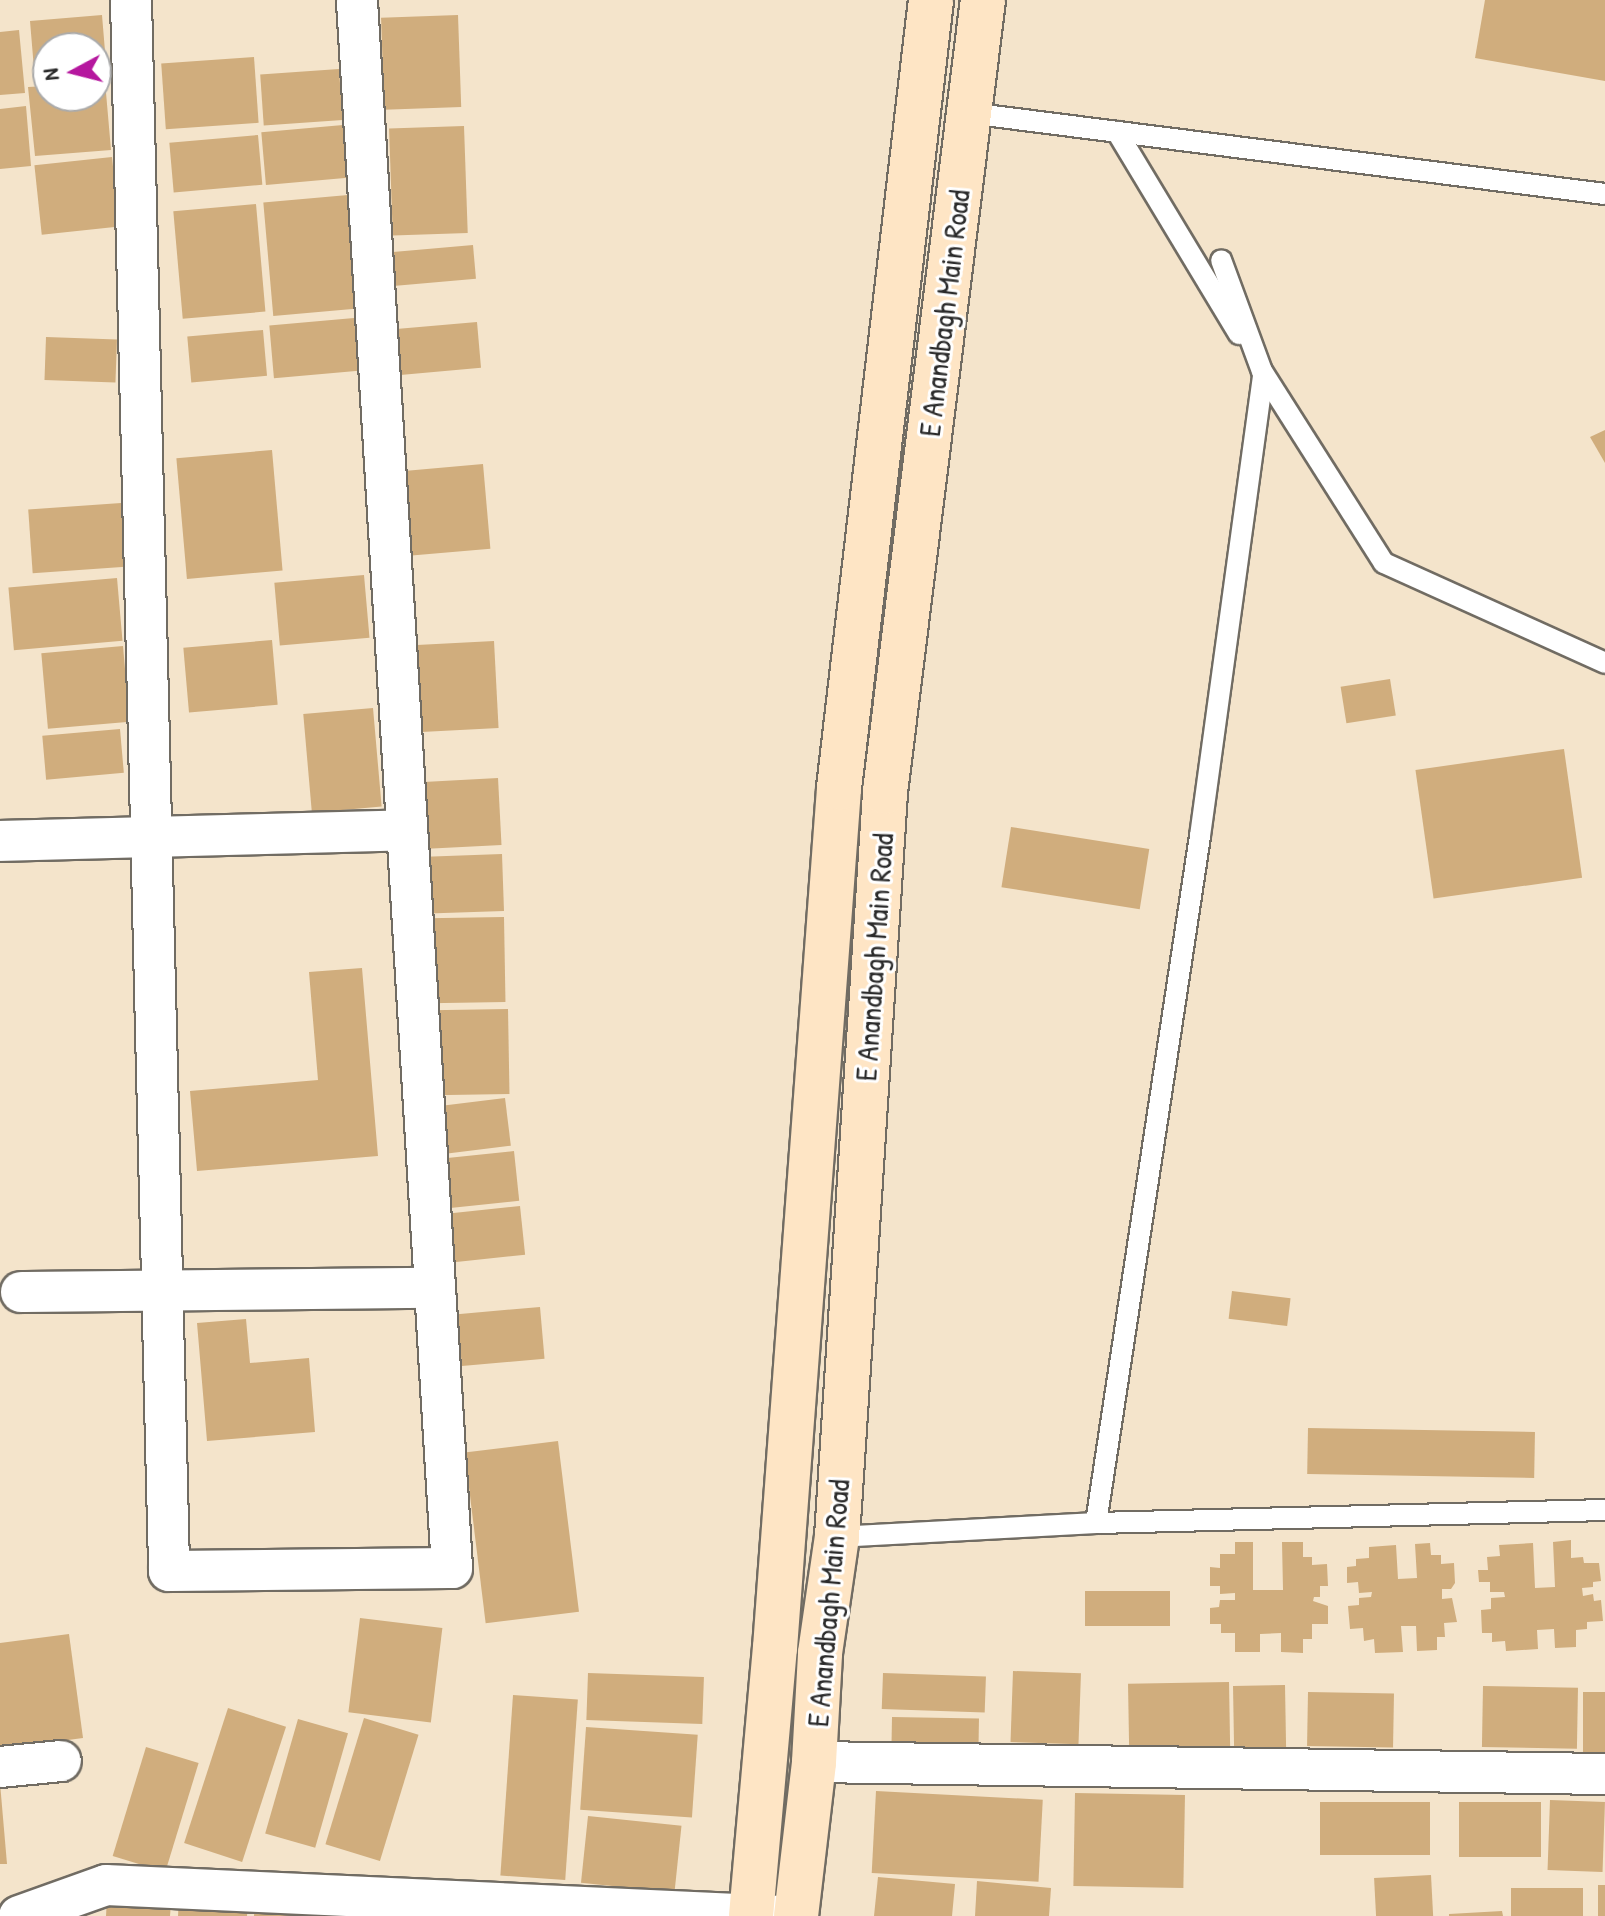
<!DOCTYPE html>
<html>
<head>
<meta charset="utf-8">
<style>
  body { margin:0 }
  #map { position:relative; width:1605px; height:1916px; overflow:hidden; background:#f4e4cb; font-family:"Patrick Hand",sans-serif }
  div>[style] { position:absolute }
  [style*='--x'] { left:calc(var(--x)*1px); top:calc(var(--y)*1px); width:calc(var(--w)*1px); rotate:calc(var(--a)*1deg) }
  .building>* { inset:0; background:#d0ad7d; transform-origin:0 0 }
  .roads { filter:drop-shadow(2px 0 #716c63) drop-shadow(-2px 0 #716c63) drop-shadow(0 2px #716c63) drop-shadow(0 -2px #716c63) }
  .lane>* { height:20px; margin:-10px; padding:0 10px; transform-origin:10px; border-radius:10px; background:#fff }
  .street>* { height:40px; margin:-20px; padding:0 20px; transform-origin:20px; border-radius:20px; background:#fff }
  .secondary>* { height:44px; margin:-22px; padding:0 22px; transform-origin:22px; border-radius:22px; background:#fee5c5 }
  span { translate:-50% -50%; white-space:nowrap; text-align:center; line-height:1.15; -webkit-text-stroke:6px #fff; paint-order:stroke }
  .street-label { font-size:30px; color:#2b2b2b }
  .north { position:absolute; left:32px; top:32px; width:80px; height:80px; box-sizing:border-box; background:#fff; border:2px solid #aaa; border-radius:50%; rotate:263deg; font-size:22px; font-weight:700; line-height:32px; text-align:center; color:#2b2b2b }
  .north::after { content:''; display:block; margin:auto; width:28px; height:36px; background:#b5179e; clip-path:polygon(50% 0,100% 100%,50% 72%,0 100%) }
</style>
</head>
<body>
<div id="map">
  <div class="building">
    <div style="clip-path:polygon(1485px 0,1605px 0,1605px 81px,1475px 58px)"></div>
    <div style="clip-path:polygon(102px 15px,107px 75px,96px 76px,96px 48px,48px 48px,48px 80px,35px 81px,30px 21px)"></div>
    <div style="left:458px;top:15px;width:92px;height:77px;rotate:88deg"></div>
    <div style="clip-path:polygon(19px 30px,25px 93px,0 95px,0 32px)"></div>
    <div style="left:254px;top:57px;width:66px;height:93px;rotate:86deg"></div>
    <div style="left:339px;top:69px;width:51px;height:79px;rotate:86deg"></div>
    <div style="clip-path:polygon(96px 81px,105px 81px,111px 150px,35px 156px,28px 87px,48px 86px,48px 96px,96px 96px)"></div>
    <div style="clip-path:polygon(26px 106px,31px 166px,0 169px,0 109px)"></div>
    <div style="left:343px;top:125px;width:53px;height:82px;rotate:85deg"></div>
    <div style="left:464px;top:126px;width:107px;height:75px;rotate:88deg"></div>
    <div style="left:258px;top:135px;width:50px;height:89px;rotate:85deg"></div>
    <div style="left:112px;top:157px;width:70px;height:78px;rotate:84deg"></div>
    <div style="left:348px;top:195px;width:114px;height:85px;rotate:85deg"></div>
    <div style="left:256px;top:204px;width:108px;height:83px;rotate:85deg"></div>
    <div style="left:473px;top:245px;width:34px;height:83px;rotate:85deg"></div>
    <div style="left:354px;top:318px;width:53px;height:85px;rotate:85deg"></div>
    <div style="left:477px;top:322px;width:46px;height:81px;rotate:85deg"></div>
    <div style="left:263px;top:330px;width:46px;height:76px;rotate:85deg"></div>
    <div style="left:46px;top:337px;width:71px;height:43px;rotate:2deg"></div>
    <div style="clip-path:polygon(1605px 430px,1605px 463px,1590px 437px)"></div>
    <div style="left:272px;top:450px;width:121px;height:96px;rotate:85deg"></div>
    <div style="left:483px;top:464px;width:85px;height:79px;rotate:85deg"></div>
    <div style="left:121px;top:503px;width:64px;height:93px;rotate:86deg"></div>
    <div style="left:364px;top:575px;width:63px;height:90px;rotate:85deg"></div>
    <div style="left:117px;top:578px;width:63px;height:109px;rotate:85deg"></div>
    <div style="left:272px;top:640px;width:65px;height:89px;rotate:85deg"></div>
    <div style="left:494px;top:641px;width:87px;height:82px;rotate:87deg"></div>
    <div style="left:123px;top:646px;width:76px;height:82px;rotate:85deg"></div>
    <div style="left:1390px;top:679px;width:37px;height:50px;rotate:81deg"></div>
    <div style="left:373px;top:708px;width:99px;height:70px;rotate:85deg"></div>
    <div style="left:120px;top:729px;width:44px;height:78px;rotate:85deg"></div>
    <div style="left:1564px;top:749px;width:130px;height:150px;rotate:82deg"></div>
    <div style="left:498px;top:778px;width:67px;height:79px;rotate:87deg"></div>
    <div style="left:1011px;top:827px;width:140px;height:61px;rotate:9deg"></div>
    <div style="left:502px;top:854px;width:57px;height:83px;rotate:88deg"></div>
    <div style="left:504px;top:917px;width:85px;height:76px;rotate:89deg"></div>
    <div style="clip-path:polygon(362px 968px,378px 1156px,197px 1171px,190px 1091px,318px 1080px,309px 972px)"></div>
    <div style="left:508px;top:1009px;width:85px;height:77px;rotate:89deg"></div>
    <div style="left:505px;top:1098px;width:48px;height:78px;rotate:83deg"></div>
    <div style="left:514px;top:1151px;width:50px;height:79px;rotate:84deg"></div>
    <div style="left:520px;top:1206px;width:49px;height:81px;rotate:84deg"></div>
    <div style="left:1232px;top:1291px;width:59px;height:28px;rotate:7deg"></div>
    <div style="left:540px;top:1307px;width:52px;height:83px;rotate:85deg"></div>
    <div style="clip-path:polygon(246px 1319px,250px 1363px,309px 1358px,315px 1432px,207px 1441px,197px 1323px)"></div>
    <div style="left:1308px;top:1428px;width:227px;height:46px;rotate:1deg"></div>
    <div style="left:558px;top:1441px;width:172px;height:94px;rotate:83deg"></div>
    <div style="clip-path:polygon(1571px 1540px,1571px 1558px,1583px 1557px,1584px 1563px,1599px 1563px,1601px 1581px,1593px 1582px,1593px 1587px,1582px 1588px,1583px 1596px,1593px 1594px,1594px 1601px,1601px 1600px,1603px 1621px,1587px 1622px,1587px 1629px,1576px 1630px,1576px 1647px,1555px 1648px,1554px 1629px,1537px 1630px,1538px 1649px,1506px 1651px,1505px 1641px,1492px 1642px,1492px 1633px,1482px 1633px,1481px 1610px,1491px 1609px,1491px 1598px,1505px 1597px,1504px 1592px,1490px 1592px,1490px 1582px,1479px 1582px,1478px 1570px,1488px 1570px,1487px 1557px,1500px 1556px,1499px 1545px,1533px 1543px,1535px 1588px,1555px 1587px,1553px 1542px)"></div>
    <div style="clip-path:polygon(1235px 1542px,1253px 1542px,1253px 1590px,1283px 1590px,1282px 1542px,1303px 1542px,1303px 1557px,1312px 1557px,1312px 1565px,1327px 1564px,1328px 1586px,1320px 1586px,1320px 1597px,1314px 1597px,1313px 1601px,1328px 1606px,1328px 1624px,1312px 1624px,1312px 1639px,1303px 1639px,1303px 1653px,1281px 1652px,1281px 1633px,1260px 1634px,1260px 1652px,1235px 1652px,1235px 1633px,1221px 1633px,1221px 1624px,1210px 1624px,1210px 1608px,1219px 1607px,1220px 1600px,1235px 1600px,1235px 1593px,1220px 1594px,1220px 1586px,1210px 1586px,1210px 1567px,1220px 1568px,1220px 1554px,1235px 1554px)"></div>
    <div style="clip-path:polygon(1430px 1543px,1431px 1555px,1441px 1555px,1441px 1564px,1454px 1563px,1455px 1583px,1451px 1589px,1442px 1589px,1442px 1599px,1452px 1598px,1457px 1622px,1444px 1623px,1445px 1637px,1437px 1637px,1437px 1650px,1417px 1651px,1416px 1626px,1401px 1626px,1403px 1652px,1375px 1653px,1374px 1639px,1364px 1641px,1363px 1628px,1350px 1629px,1348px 1606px,1359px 1605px,1359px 1598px,1371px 1597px,1372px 1592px,1359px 1593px,1358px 1582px,1347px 1583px,1347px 1567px,1356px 1566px,1356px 1559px,1369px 1558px,1369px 1547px,1396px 1545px,1398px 1579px,1417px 1578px,1415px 1544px)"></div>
    <div style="left:1085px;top:1591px;width:85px;height:35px"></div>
    <div style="left:360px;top:1618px;width:83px;height:95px;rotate:7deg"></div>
    <div style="clip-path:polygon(69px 1634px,83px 1738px,0 1749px,0 1643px)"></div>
    <div style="left:1013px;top:1671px;width:68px;height:71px;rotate:2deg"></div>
    <div style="left:588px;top:1673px;width:116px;height:47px;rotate:2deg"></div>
    <div style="left:883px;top:1673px;width:103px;height:36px;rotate:2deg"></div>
    <div style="left:1229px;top:1682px;width:69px;height:101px;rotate:89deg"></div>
    <div style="left:1285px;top:1685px;width:64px;height:52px;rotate:89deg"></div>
    <div style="left:1483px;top:1686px;width:95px;height:61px;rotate:1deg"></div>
    <div style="left:1308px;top:1692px;width:86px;height:54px;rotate:1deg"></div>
    <div style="left:1605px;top:1692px;width:62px;height:22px;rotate:90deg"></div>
    <div style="left:513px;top:1695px;width:65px;height:181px;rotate:4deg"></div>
    <div style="left:228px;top:1708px;width:61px;height:142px;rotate:18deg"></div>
    <div style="left:892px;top:1717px;width:87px;height:30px;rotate:1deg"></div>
    <div style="left:364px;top:1718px;width:57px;height:132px;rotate:17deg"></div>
    <div style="left:298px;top:1719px;width:52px;height:119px;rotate:16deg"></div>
    <div style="left:586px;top:1727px;width:112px;height:83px;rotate:4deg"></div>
    <div style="left:146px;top:1747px;width:55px;height:114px;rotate:17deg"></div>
    <div style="clip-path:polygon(0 1783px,7px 1864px,0 1864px)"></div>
    <div style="left:876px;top:1791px;width:167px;height:82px;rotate:3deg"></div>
    <div style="left:1075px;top:1793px;width:110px;height:93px;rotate:1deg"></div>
    <div style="left:1550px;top:1800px;width:55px;height:70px;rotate:2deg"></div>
    <div style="left:1320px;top:1802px;width:110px;height:53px"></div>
    <div style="left:1541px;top:1802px;width:55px;height:82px;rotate:90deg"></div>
    <div style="left:588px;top:1816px;width:94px;height:67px;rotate:6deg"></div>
    <div style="left:1431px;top:1875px;width:41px;height:57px;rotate:87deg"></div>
    <div style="clip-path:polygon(878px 1877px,955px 1884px,952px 1916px,874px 1916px)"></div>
    <div style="clip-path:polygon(977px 1881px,1051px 1888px,1049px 1916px,975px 1916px)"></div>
    <div style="left:1598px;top:1885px;width:7px;height:31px"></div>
    <div style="left:1511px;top:1888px;width:72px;height:28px"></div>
    <div style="clip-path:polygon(179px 1897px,248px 1902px,247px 1916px,178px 1916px)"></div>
    <div style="clip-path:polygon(107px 1898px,171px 1903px,170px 1916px,106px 1916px)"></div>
    <div style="clip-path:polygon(255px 1902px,326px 1907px,325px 1916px,254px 1916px)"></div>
    <div style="clip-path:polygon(1502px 1911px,1503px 1916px,1449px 1916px,1449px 1914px)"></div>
  </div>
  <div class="roads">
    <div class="lane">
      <div style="--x:969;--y:113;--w:641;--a:7.26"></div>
      <div style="--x:1117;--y:132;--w:236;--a:58.9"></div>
      <div style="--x:1262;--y:371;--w:227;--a:57.6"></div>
      <div style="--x:1384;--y:563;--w:243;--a:24.3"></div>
      <div style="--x:1096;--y:1523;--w:695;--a:-81.39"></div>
      <div style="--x:1200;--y:836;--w:466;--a:-82.2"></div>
      <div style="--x:1263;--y:374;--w:121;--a:-110.2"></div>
      <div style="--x:837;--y:1537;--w:259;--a:-3.1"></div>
      <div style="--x:1096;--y:1523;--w:509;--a:-1.46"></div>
    </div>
    <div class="street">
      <div style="--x:131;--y:0;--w:1571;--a:88.61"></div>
      <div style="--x:169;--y:1571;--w:283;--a:-0.6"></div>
      <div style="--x:452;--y:1568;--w:1571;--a:-93.47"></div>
      <div style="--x:0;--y:841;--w:407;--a:-1.5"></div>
      <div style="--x:21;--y:1292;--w:414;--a:-0.6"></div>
      <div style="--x:814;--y:1762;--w:791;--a:0.87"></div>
      <div style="--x:0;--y:1767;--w:61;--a:-5.6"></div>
      <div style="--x:19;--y:1916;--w:92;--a:-19.6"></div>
      <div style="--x:106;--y:1885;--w:675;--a:2.63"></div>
    </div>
    <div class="secondary">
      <div style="--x:751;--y:1916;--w:269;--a:-84.9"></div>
      <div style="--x:775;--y:1648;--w:862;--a:-85.74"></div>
      <div style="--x:839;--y:788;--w:793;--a:-83.34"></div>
      <div style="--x:796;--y:1916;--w:155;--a:-83.3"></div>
      <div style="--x:814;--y:1762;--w:109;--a:-86.8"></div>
      <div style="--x:820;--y:1653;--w:117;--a:-81.7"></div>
      <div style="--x:837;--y:1537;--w:747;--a:-86.31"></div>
      <div style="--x:885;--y:792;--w:798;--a:-82.95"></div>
    </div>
  </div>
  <div class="street-label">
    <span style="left:944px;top:313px;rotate:-83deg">E Anandbagh Main Road</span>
    <span style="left:874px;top:957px;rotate:-86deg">E Anandbagh Main Road</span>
    <span style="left:828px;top:1603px;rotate:-85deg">E Anandbagh Main Road</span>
  </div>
  <div class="north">N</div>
</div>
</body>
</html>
